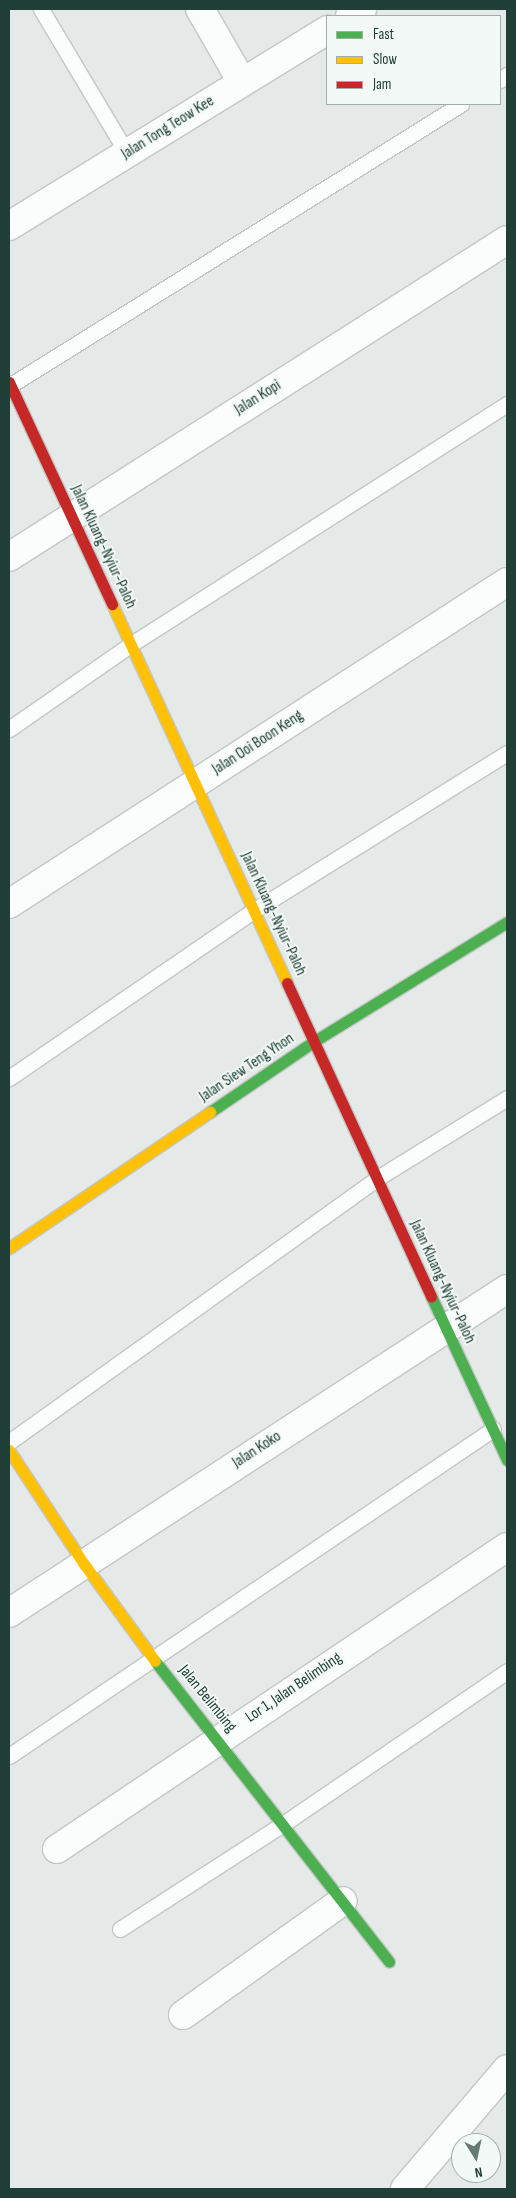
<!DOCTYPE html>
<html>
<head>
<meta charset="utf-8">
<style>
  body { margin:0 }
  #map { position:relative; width:516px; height:2198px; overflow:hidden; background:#e5eae8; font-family:"Sofia Sans Condensed",sans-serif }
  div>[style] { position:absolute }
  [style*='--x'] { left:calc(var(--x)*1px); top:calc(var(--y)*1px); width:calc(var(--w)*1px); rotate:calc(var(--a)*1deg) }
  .roads { filter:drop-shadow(1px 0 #c2c7c5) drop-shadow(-1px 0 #c2c7c5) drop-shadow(0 1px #c2c7c5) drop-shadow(0 -1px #c2c7c5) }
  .lane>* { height:15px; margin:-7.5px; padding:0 7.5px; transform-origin:7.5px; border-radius:7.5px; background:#fbfcfc }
  .street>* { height:28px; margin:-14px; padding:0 14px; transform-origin:14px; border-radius:14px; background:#fbfcfc }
  .fast>* { height:11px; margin:-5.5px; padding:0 5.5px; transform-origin:5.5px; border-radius:5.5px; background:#4caf50 }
  .slow>* { height:11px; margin:-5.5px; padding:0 5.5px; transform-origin:5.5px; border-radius:5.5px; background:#ffc107 }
  .jam>* { height:11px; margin:-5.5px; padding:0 5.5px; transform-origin:5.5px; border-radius:5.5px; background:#c62828 }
  span { translate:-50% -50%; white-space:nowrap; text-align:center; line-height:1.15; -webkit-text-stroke:4px #f3f9f6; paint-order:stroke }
  .street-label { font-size:16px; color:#203f36 }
  .frame { position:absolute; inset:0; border:10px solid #203f36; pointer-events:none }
  .legend { position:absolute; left:326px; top:15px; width:175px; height:90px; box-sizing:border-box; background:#f3f9f6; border:1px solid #9fafa9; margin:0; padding:6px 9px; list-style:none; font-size:15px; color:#203f36 }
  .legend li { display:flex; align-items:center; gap:10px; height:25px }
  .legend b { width:25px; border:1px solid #9fafa9 }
  .north { position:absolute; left:451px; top:2133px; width:50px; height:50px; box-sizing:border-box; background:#f3f9f6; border:1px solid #9fafa9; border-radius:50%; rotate:170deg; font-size:14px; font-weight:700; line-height:20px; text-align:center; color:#203f36 }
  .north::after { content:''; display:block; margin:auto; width:18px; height:22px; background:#657b74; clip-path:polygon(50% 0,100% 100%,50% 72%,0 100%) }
</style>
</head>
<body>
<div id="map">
  <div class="roads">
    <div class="lane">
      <div style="--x:41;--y:9;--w:168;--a:59.2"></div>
      <div style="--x:500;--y:80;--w:9;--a:-36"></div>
      <div style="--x:9;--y:386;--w:533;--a:-31.96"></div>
      <div style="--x:9;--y:729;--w:147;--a:-34.8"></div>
      <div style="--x:130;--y:645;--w:447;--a:-32.6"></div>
      <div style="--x:9;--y:1078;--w:296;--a:-34.4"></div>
      <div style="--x:253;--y:911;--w:299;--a:-31.9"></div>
      <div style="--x:9;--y:1442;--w:452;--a:-35.6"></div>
      <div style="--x:376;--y:1179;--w:154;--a:-31.7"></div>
      <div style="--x:9;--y:1756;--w:584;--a:-34.04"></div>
      <div style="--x:120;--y:1929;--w:194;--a:-32.8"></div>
      <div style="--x:283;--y:1824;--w:271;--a:-34.3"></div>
    </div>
    <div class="street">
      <div style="--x:200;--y:9;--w:84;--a:60.1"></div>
      <div style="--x:350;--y:16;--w:14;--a:-30"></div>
      <div style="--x:9;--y:226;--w:374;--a:-31.6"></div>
      <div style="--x:9;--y:557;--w:590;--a:-32.48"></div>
      <div style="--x:9;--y:904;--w:593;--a:-32.89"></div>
      <div style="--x:9;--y:1613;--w:594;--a:-33.05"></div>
      <div style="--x:57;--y:1849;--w:542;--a:-33.87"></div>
      <div style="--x:183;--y:2015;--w:196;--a:-35.5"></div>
      <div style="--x:405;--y:2189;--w:157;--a:-49.6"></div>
    </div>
    <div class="fast">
      <div style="--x:210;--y:1112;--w:125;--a:-34.2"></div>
      <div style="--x:313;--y:1042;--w:228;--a:-31.7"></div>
      <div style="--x:431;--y:1296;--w:181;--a:65.1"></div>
      <div style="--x:155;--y:1661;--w:381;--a:52.1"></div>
    </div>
    <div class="slow">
      <div style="--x:112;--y:604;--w:417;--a:65.2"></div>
      <div style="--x:9;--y:1248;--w:243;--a:-34.1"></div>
      <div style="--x:9;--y:1450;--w:136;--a:56.7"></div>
      <div style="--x:84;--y:1564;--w:120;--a:53.8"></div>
    </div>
    <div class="jam">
      <div style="--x:9;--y:382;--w:245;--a:65.1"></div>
      <div style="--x:287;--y:983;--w:345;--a:65.3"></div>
    </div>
  </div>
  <div class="street-label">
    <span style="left:168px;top:128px;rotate:-32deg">Jalan Tong Teow Kee</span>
    <span style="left:258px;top:398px;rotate:-32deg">Jalan Kopi</span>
    <span style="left:103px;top:547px;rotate:65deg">Jalan Kluang-Nyiur-Paloh</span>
    <span style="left:258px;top:743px;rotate:-33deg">Jalan Ooi Boon Keng</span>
    <span style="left:273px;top:914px;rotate:65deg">Jalan Kluang-Nyiur-Paloh</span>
    <span style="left:247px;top:1068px;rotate:-34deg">Jalan Siew Teng Yhon</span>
    <span style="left:442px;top:1282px;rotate:65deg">Jalan Kluang-Nyiur-Paloh</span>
    <span style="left:257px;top:1450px;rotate:-33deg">Jalan Koko</span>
    <span style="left:294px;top:1688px;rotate:-34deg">Lor 1, Jalan Belimbing</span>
    <span style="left:207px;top:1699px;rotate:51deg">Jalan Belimbing</span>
  </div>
  <div class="frame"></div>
  <ul class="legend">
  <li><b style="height:6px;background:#4caf50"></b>Fast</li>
  <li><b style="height:6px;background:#ffc107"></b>Slow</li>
  <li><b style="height:6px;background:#c62828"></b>Jam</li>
  </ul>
  <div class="north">N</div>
</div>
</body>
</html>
